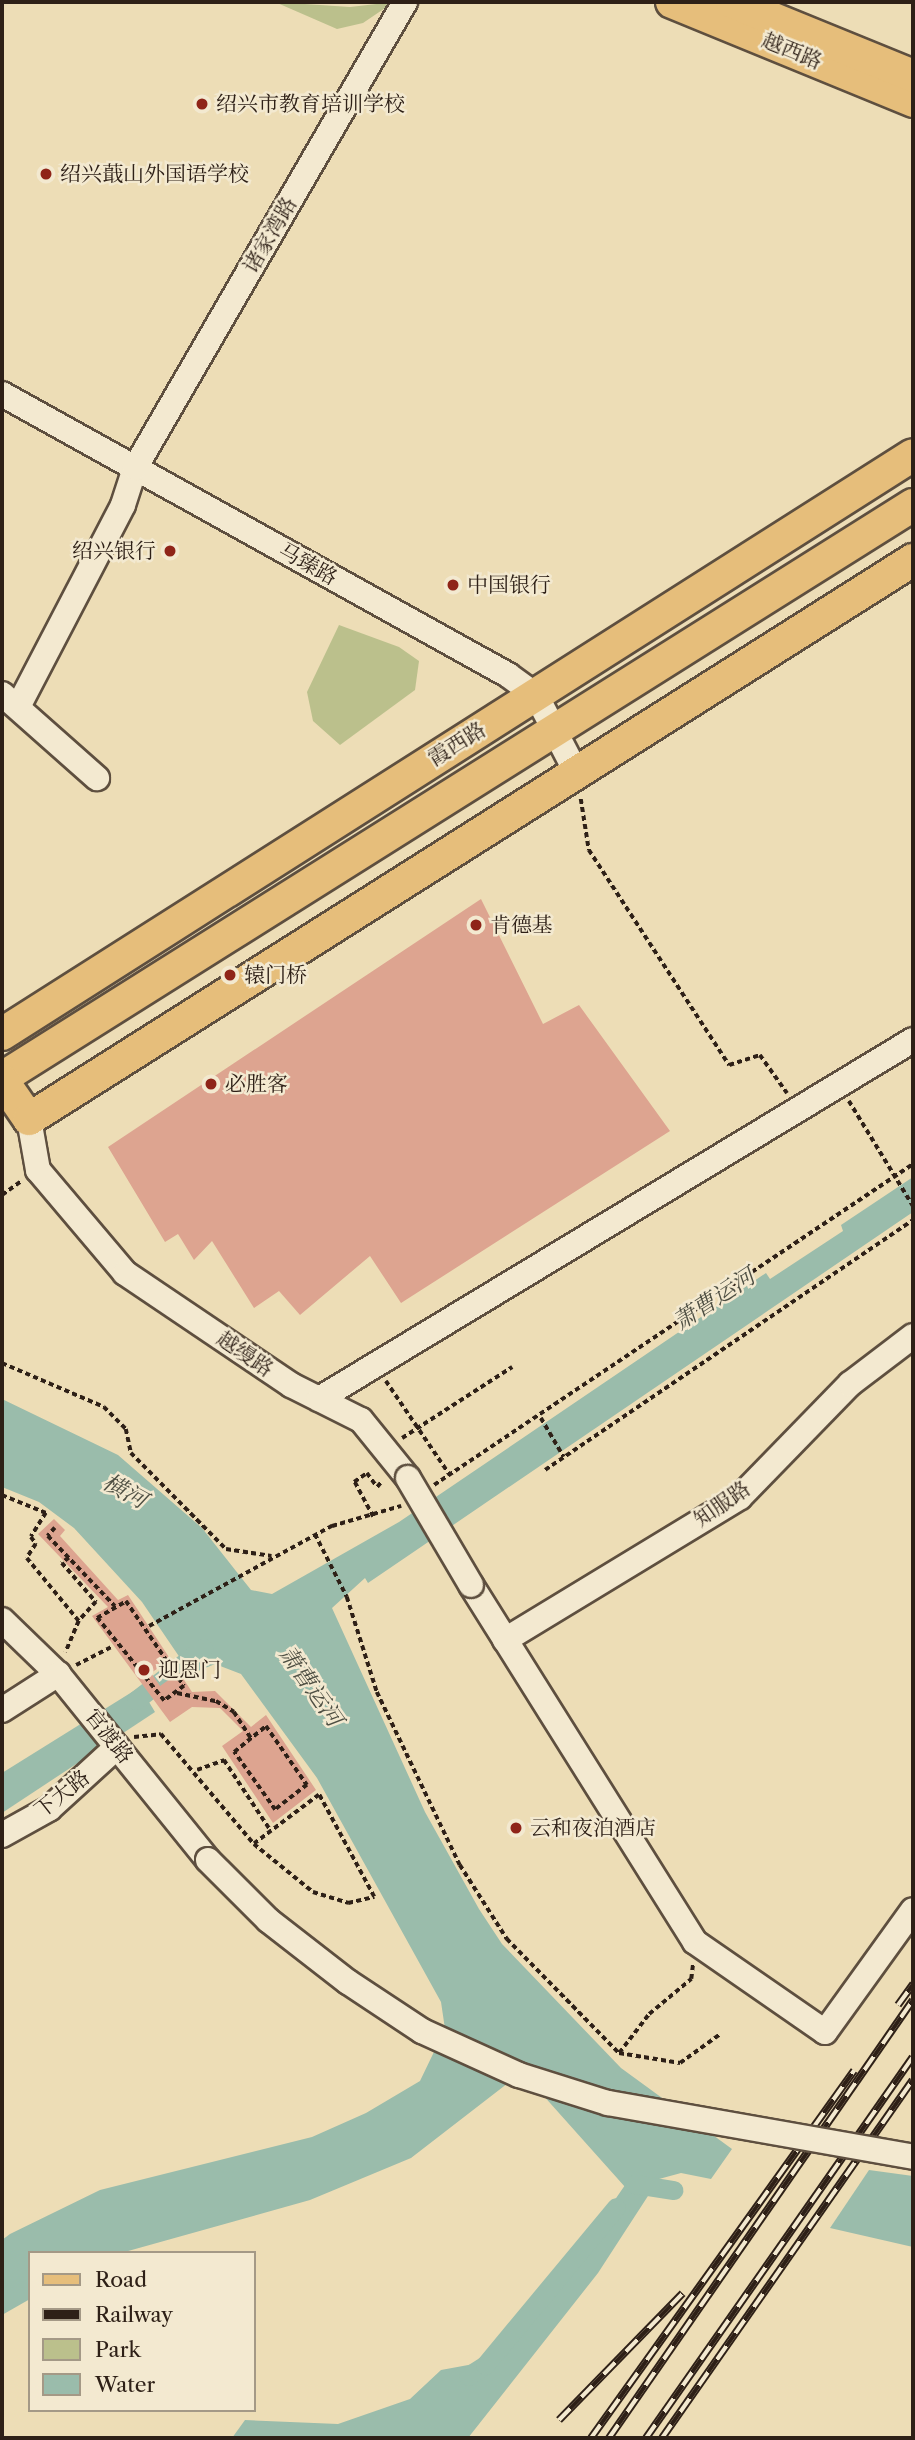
<!DOCTYPE html>
<html>
<head>
<meta charset="utf-8">
<style>
  body { margin:0 }
  #map { position:relative; width:915px; height:2440px; overflow:hidden; background:#edddb6; font-family:"Libre Caslon Text","Noto Serif SC",serif }
  div>[style] { position:absolute }
  [style*='--x'] { left:calc(var(--x)*1px); top:calc(var(--y)*1px); width:calc(var(--w)*1px); rotate:calc(var(--a)*1deg) }
  .green>* { inset:0; background:#bbc08c }
  .water>* { inset:0; background:#9abcab }
  .canal>* { height:19px; margin:-9.5px; padding:0 9.5px; transform-origin:9.5px; border-radius:9.5px; background:#9abcab }
  .building>* { inset:0; background:#dda490 }
  .path>* { height:3.5px; margin-top:-1.75px; transform-origin:0; background:repeating-linear-gradient(90deg,#2e2017 0 5px,transparent 0 8.5px) }
  .roads { filter:drop-shadow(2px 0 #5e4f3f) drop-shadow(-2px 0 #5e4f3f) drop-shadow(0 2px #5e4f3f) drop-shadow(0 -2px #5e4f3f) }
  .minor>* { height:24px; margin:-12px; padding:0 12px; transform-origin:12px; border-radius:12px; background:#f3e9d0 }
  .major>* { height:32px; margin:-16px; padding:0 16px; transform-origin:16px; border-radius:16px; background:#e6be7b }
  .rail>* { height:8px; margin-top:-4px; transform-origin:0; background:repeating-linear-gradient(90deg,#f3e9d0 0 16px,#2e2017 0 32px); box-sizing:border-box; border-block:2px solid #2e2017 }
  .bridges { filter:drop-shadow(2px 0 #5e4f3f) drop-shadow(-2px 0 #5e4f3f) drop-shadow(0 2px #5e4f3f) drop-shadow(0 -2px #5e4f3f) }
  .minor-bridge>* { height:24px; margin:-12px; padding:0 12px; transform-origin:12px; border-radius:12px; background:#f3e9d0 }
  .dots>* { width:19px; height:19px; translate:-50% -50%; box-sizing:border-box; border:4px solid #f3e9d0; border-radius:50% }
  span { translate:-50% -50%; white-space:nowrap; text-align:center; line-height:1.15; -webkit-text-stroke:5px #f3e9d0; paint-order:stroke }
  .street-label { font-size:21px; color:#2e2017 }
  .poi-label { font-size:21px; color:#2e2017 }
  .left { translate:0 -50%; text-align:left }
  .right { translate:-100% -50%; text-align:right }
  .water-label { font-size:23px; color:#4e4f43; font-style:italic }
  .frame { position:absolute; inset:0; border:4px solid #2e2017; pointer-events:none }
  .legend { position:absolute; left:28px; top:2251px; width:228px; height:161px; box-sizing:border-box; background:#f3e9d0; border:2px solid #a49986; margin:0; padding:9px 12px; list-style:none; font-size:21px; color:#2e2017 }
  .legend li { display:flex; align-items:center; gap:14px; height:35px }
  .legend b { width:35px; border:2px solid #a49986 }
</style>
</head>
<body>
<div id="map">
  <div class="green">
    <div style="clip-path:polygon(275px 2px,350px 7px,394px 2px,363px 23px,337px 29px)"></div>
    <div style="clip-path:polygon(339px 625px,399px 647px,419px 661px,415px 690px,340px 745px,313px 721px,307px 692px)"></div>
  </div>
  <div class="water">
    <div style="clip-path:polygon(913px 1177px,913px 1212px,368px 1583px,365px 1578px,332px 1608px,425px 1812px,479px 1909px,502px 1944px,621px 2068px,732px 2149px,711px 2179px,681px 2173px,659px 2179px,598px 2273px,468px 2438px,232px 2438px,245px 2420px,338px 2424px,410px 2399px,441px 2370px,490px 2361px,527px 2327px,632px 2175px,548px 2077px,526px 2069px,411px 2158px,310px 2200px,121px 2253px,30px 2253px,30px 2299px,2px 2315px,2px 2240px,10px 2234px,100px 2190px,312px 2137px,366px 2113px,420px 2081px,445px 2029px,441px 2002px,317px 1778px,241px 1674px,215px 1664px,191px 1674px,142px 1602px,74px 1528px,39px 1502px,2px 1487px,2px 1399px,118px 1455px,202px 1528px,251px 1590px,272px 1594px,399px 1522px,766px 1273px,770px 1279px,843px 1231px,841px 1225px)"></div>
    <div style="clip-path:polygon(140px 1687px,155px 1712px,2px 1813px,2px 1773px)"></div>
    <div style="clip-path:polygon(869px 2170px,913px 2176px,913px 2247px,830px 2228px)"></div>
  </div>
  <div class="canal">
    <div style="--x:136;--y:1700;--w:85;--a:-37.8"></div>
    <div style="--x:543;--y:2081;--w:138;--a:48.2"></div>
    <div style="--x:635;--y:2184;--w:39;--a:9"></div>
    <div style="--x:468;--y:2376;--w:20;--a:-33"></div>
    <div style="--x:485;--y:2365;--w:205;--a:-50.3"></div>
  </div>
  <div class="building">
    <div style="clip-path:polygon(481px 899px,543px 1024px,579px 1005px,670px 1131px,401px 1303px,370px 1256px,300px 1315px,279px 1291px,254px 1308px,212px 1241px,194px 1260px,178px 1234px,165px 1242px,108px 1147px)"></div>
    <div style="clip-path:polygon(evenodd,54px 1519px,65px 1530px,60px 1536px,118px 1600px,128px 1595px,192px 1692px,215px 1691px,251px 1727px,266px 1715px,316px 1790px,273px 1823px,222px 1746px,243px 1731px,220px 1708px,192px 1707px,170px 1722px,92px 1616px,108px 1607px,38px 1534px,54px 1519px,161px 1666px,170px 1679px,160px 1686px,151px 1673px,161px 1666px)"></div>
  </div>
  <div class="path">
    <div style="--x:581;--y:799;--w:52;--a:81.1"></div>
    <div style="--x:589;--y:850;--w:257;--a:56.9"></div>
    <div style="--x:729;--y:1065;--w:33;--a:-18"></div>
    <div style="--x:760;--y:1055;--w:47;--a:54.6"></div>
    <div style="--x:849;--y:1101;--w:123;--a:58.6"></div>
    <div style="--x:2;--y:1195;--w:24;--a:-36"></div>
    <div style="--x:2;--y:1363;--w:111;--a:23.3"></div>
    <div style="--x:104;--y:1407;--w:31;--a:45"></div>
    <div style="--x:126;--y:1429;--w:25;--a:78"></div>
    <div style="--x:131;--y:1453;--w:135;--a:45.3"></div>
    <div style="--x:226;--y:1549;--w:46;--a:8.8"></div>
    <div style="--x:386;--y:1381;--w:114;--a:55.8"></div>
    <div style="--x:541;--y:1418;--w:45;--a:59.5"></div>
    <div style="--x:402;--y:1438;--w:131;--a:-32.8"></div>
    <div style="--x:545;--y:1470;--w:445;--a:-34.2"></div>
    <div style="--x:434;--y:1485;--w:577;--a:-33.83"></div>
    <div style="--x:2;--y:1495;--w:48;--a:22.2"></div>
    <div style="--x:46;--y:1513;--w:28;--a:122"></div>
    <div style="--x:31;--y:1537;--w:9;--a:54"></div>
    <div style="--x:36;--y:1544;--w:17;--a:123"></div>
    <div style="--x:27;--y:1558;--w:82;--a:50.5"></div>
    <div style="--x:79;--y:1621;--w:34;--a:113"></div>
    <div style="--x:373;--y:1517;--w:40;--a:-118"></div>
    <div style="--x:354;--y:1482;--w:16;--a:-35"></div>
    <div style="--x:367;--y:1473;--w:17;--a:54"></div>
    <div style="--x:377;--y:1487;--w:8;--a:-50"></div>
    <div style="--x:55;--y:1528;--w:11;--a:131"></div>
    <div style="--x:48;--y:1536;--w:97;--a:46.3"></div>
    <div style="--x:315;--y:1534;--w:71;--a:63.1"></div>
    <div style="--x:347;--y:1597;--w:100;--a:72.5"></div>
    <div style="--x:377;--y:1692;--w:192;--a:64.4"></div>
    <div style="--x:460;--y:1865;--w:88;--a:57.6"></div>
    <div style="--x:507;--y:1939;--w:160;--a:45.5"></div>
    <div style="--x:619;--y:2053;--w:62;--a:9.3"></div>
    <div style="--x:680;--y:2063;--w:48;--a:-35.7"></div>
    <div style="--x:69;--y:1558;--w:9;--a:144"></div>
    <div style="--x:62;--y:1563;--w:52;--a:48.9"></div>
    <div style="--x:96;--y:1602;--w:25;--a:132"></div>
    <div style="--x:126;--y:1601;--w:103;--a:55.7"></div>
    <div style="--x:184;--y:1686;--w:25;--a:143"></div>
    <div style="--x:164;--y:1701;--w:107;--a:-128.9"></div>
    <div style="--x:97;--y:1618;--w:34;--a:-30"></div>
    <div style="--x:149;--y:1626;--w:209;--a:-28.7"></div>
    <div style="--x:332;--y:1526;--w:72;--a:-16.2"></div>
    <div style="--x:76;--y:1665;--w:39;--a:-27"></div>
    <div style="--x:177;--y:1693;--w:40;--a:12"></div>
    <div style="--x:216;--y:1701;--w:21;--a:31"></div>
    <div style="--x:234;--y:1712;--w:31;--a:57"></div>
    <div style="--x:266;--y:1726;--w:72;--a:55.2"></div>
    <div style="--x:307;--y:1785;--w:41;--a:142"></div>
    <div style="--x:275;--y:1810;--w:71;--a:-125.3"></div>
    <div style="--x:234;--y:1752;--w:41;--a:-39.1"></div>
    <div style="--x:134;--y:1737;--w:27;--a:-6"></div>
    <div style="--x:161;--y:1734;--w:144;--a:49.8"></div>
    <div style="--x:254;--y:1844;--w:76;--a:39.1"></div>
    <div style="--x:313;--y:1892;--w:37;--a:17"></div>
    <div style="--x:348;--y:1903;--w:27;--a:-13"></div>
    <div style="--x:374;--y:1897;--w:116;--a:-118.3"></div>
    <div style="--x:319;--y:1795;--w:81;--a:143"></div>
    <div style="--x:197;--y:1770;--w:29;--a:-20"></div>
    <div style="--x:224;--y:1760;--w:85;--a:56.5"></div>
    <div style="--x:619;--y:2053;--w:49;--a:-52.4"></div>
    <div style="--x:649;--y:2014;--w:55;--a:-39.8"></div>
    <div style="--x:691;--y:1979;--w:16;--a:-83"></div>
  </div>
  <div class="roads">
    <div class="minor">
      <div style="--x:2;--y:394;--w:579;--a:29.04"></div>
      <div style="--x:508;--y:675;--w:34;--a:36"></div>
      <div style="--x:536;--y:695;--w:87;--a:62.5"></div>
      <div style="--x:2;--y:694;--w:127;--a:41.5"></div>
      <div style="--x:19;--y:705;--w:225;--a:-62.5"></div>
      <div style="--x:123;--y:505;--w:39;--a:-72"></div>
      <div style="--x:135;--y:468;--w:539;--a:-59.91"></div>
      <div style="--x:29;--y:1119;--w:52;--a:80"></div>
      <div style="--x:38;--y:1170;--w:135;--a:49.8"></div>
      <div style="--x:125;--y:1273;--w:200;--a:34"></div>
      <div style="--x:291;--y:1385;--w:78;--a:26.6"></div>
      <div style="--x:361;--y:1420;--w:75;--a:51"></div>
      <div style="--x:319;--y:1399;--w:694;--a:-31.15"></div>
      <div style="--x:471;--y:1585;--w:421;--a:57.9"></div>
      <div style="--x:695;--y:1942;--w:158;--a:34.7"></div>
      <div style="--x:825;--y:2032;--w:150;--a:-54.2"></div>
      <div style="--x:2;--y:1620;--w:78;--a:44"></div>
      <div style="--x:58;--y:1674;--w:239;--a:51.1"></div>
      <div style="--x:505;--y:1640;--w:275;--a:-31.3"></div>
      <div style="--x:740;--y:1497;--w:158;--a:-45.8"></div>
      <div style="--x:850;--y:1384;--w:79;--a:-37.3"></div>
      <div style="--x:2;--y:1710;--w:67;--a:-32.7"></div>
      <div style="--x:2;--y:1835;--w:54;--a:-29"></div>
      <div style="--x:49;--y:1809;--w:92;--a:-42.4"></div>
    </div>
    <div class="major">
      <div style="--x:672;--y:2;--w:261;--a:22.3"></div>
      <div style="--x:732;--y:2;--w:196;--a:22.2"></div>
      <div style="--x:2;--y:1034;--w:1079;--a:-32.44"></div>
      <div style="--x:2;--y:1078;--w:1076;--a:-32.17"></div>
      <div style="--x:2;--y:1080;--w:47;--a:55.3"></div>
      <div style="--x:29;--y:1119;--w:1046;--a:-32.31"></div>
    </div>
  </div>
  <div class="rail">
    <div style="--x:898;--y:2005;--w:26;--a:-54"></div>
    <div style="--x:559;--y:2420;--w:177;--a:-45.7"></div>
    <div style="--x:591;--y:2438;--w:452;--a:-54.4"></div>
    <div style="--x:609;--y:2438;--w:533;--a:-55.24"></div>
    <div style="--x:646;--y:2438;--w:465;--a:-55"></div>
    <div style="--x:662;--y:2438;--w:437;--a:-55"></div>
  </div>
  <div class="bridges">
    <div class="minor-bridge">
      <div style="--x:408;--y:1478;--w:124;--a:59.5"></div>
      <div style="--x:208;--y:1860;--w:85;--a:45"></div>
      <div style="--x:268;--y:1920;--w:101;--a:37.8"></div>
      <div style="--x:348;--y:1982;--w:89;--a:33.5"></div>
      <div style="--x:422;--y:2031;--w:107;--a:24.4"></div>
      <div style="--x:519;--y:2075;--w:93;--a:17.5"></div>
      <div style="--x:608;--y:2103;--w:310;--a:10"></div>
    </div>
  </div>
  <div class="dots">
    <div style="left:202px;top:104px;background:#8f2418"></div>
    <div style="left:46px;top:174px;background:#8f2418"></div>
    <div style="left:170px;top:551px;background:#8f2418"></div>
    <div style="left:453px;top:585px;background:#8f2418"></div>
    <div style="left:476px;top:925px;background:#8f2418"></div>
    <div style="left:230px;top:975px;background:#8f2418"></div>
    <div style="left:211px;top:1084px;background:#8f2418"></div>
    <div style="left:144px;top:1670px;background:#8f2418"></div>
    <div style="left:516px;top:1828px;background:#8f2418"></div>
  </div>
  <div class="street-label">
    <span style="left:792px;top:51px;rotate:22deg">越西路</span>
    <span style="left:270px;top:235px;rotate:-60deg">诸家湾路</span>
    <span style="left:308px;top:564px;rotate:29deg">马臻路</span>
    <span style="left:457px;top:744px;rotate:-32deg">霞西路</span>
    <span style="left:245px;top:1354px;rotate:34deg">越缦路</span>
    <span style="left:722px;top:1504px;rotate:-35deg">知服路</span>
    <span style="left:109px;top:1736px;rotate:52deg">官渡路</span>
    <span style="left:62px;top:1794px;rotate:-38deg">下大路</span>
  </div>
  <div class="poi-label">
    <span class="left" style="left:216px;top:104px">绍兴市教育培训学校</span>
    <span class="left" style="left:60px;top:174px">绍兴蕺山外国语学校</span>
    <span class="right" style="left:156px;top:551px">绍兴银行</span>
    <span class="left" style="left:467px;top:585px">中国银行</span>
    <span class="left" style="left:490px;top:925px">肯德基</span>
    <span class="left" style="left:244px;top:975px">辕门桥</span>
    <span class="left" style="left:225px;top:1084px">必胜客</span>
    <span class="left" style="left:158px;top:1670px">迎恩门</span>
    <span class="left" style="left:530px;top:1828px">云和夜泊酒店</span>
  </div>
  <div class="water-label">
    <span style="left:714px;top:1299px;rotate:-33deg">萧曹运河</span>
    <span style="left:125px;top:1491px;rotate:29deg">横河</span>
    <span style="left:311px;top:1686px;rotate:55deg">萧曹运河</span>
  </div>
  <div class="frame"></div>
  <ul class="legend">
  <li><b style="height:9px;background:#e6be7b"></b>Road</li>
  <li><b style="height:9px;background:#2e2017"></b>Railway</li>
  <li><b style="height:19px;background:#bbc08c"></b>Park</li>
  <li><b style="height:19px;background:#9abcab"></b>Water</li>
  </ul>
</div>
</body>
</html>
